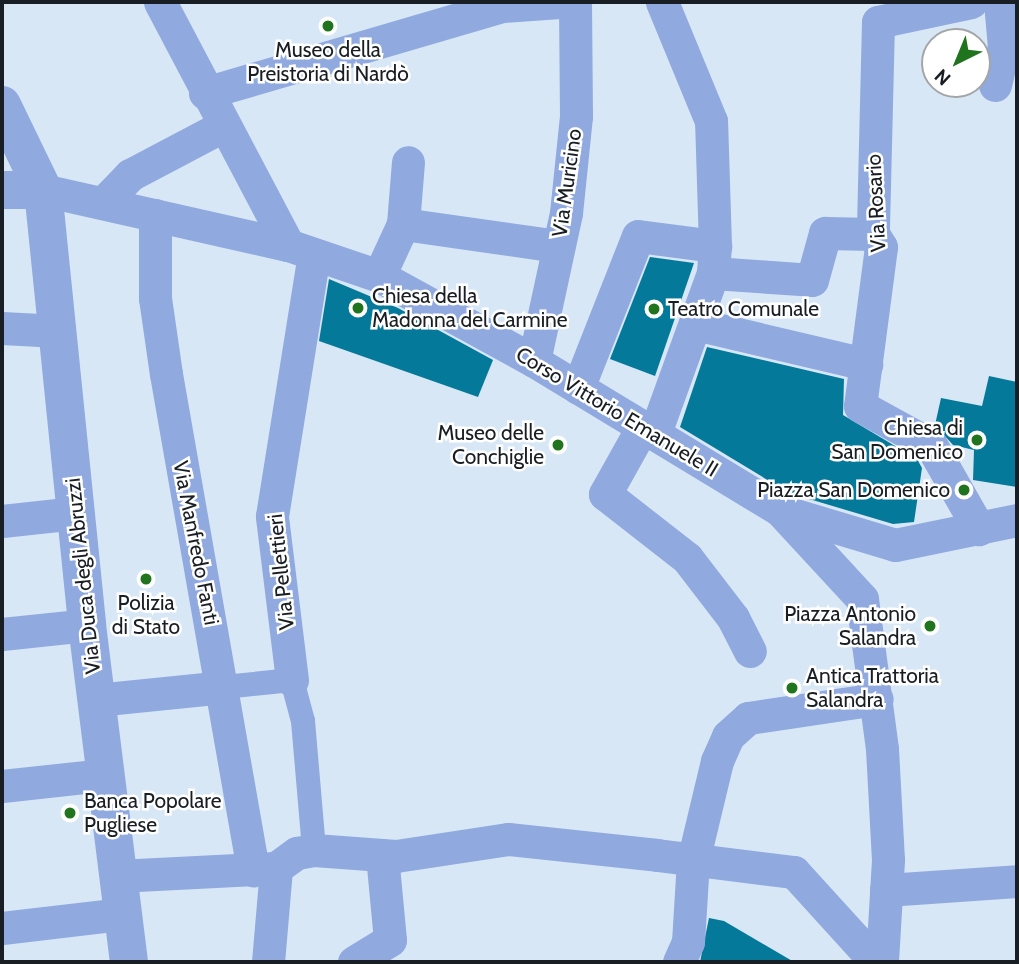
<!DOCTYPE html>
<html>
<head>
<meta charset="utf-8">
<style>
  body { margin:0 }
  #map { position:relative; width:1019px; height:964px; overflow:hidden; background:#d7e7f5; font-family:Cabin,sans-serif }
  div>[style] { position:absolute }
  [style*='--x'] { left:calc(var(--x)*1px); top:calc(var(--y)*1px); width:calc(var(--w)*1px); rotate:calc(var(--a)*1deg) }
  .building>* { inset:0; background:#057999 }
  .pedestrian>* { height:24px; margin:-12px; padding:0 12px; transform-origin:12px; border-radius:12px; background:#90a9df }
  .minor>* { height:33px; margin:-16.5px; padding:0 16.5px; transform-origin:16.5px; border-radius:16.5px; background:#90a9df }
  .tertiary>* { height:38px; margin:-19px; padding:0 19px; transform-origin:19px; border-radius:19px; background:#90a9df }
  .dots>* { width:19px; height:19px; translate:-50% -50%; box-sizing:border-box; border:4px solid #fff; border-radius:50% }
  span { translate:-50% -50%; white-space:nowrap; text-align:center; line-height:1.15; -webkit-text-stroke:5px #fff; paint-order:stroke }
  .poi-label { font-size:21px; color:#181e23 }
  .left { translate:0 -50%; text-align:left }
  .right { translate:-100% -50%; text-align:right }
  .street-label { font-size:21px; color:#181e23 }
  .frame { position:absolute; inset:0; border:4px solid #181e23; pointer-events:none }
  .north { position:absolute; left:921px; top:28px; width:70px; height:70px; box-sizing:border-box; background:#fff; border:2px solid #a3a5a7; border-radius:50%; rotate:223deg; font-size:19px; font-weight:700; line-height:28px; text-align:center; color:#181e23 }
  .north::after { content:''; display:block; margin:auto; width:24px; height:32px; background:#21741e; clip-path:polygon(50% 0,100% 100%,50% 72%,0 100%) }
</style>
</head>
<body>
<div id="map">
  <div class="building">
    <div style="clip-path:polygon(650px 257px,694px 263px,655px 376px,610px 359px)"></div>
    <div style="clip-path:polygon(329px 279px,398px 308px,493px 360px,478px 397px,319px 341px)"></div>
    <div style="clip-path:polygon(707px 347px,844px 379px,843px 415px,917px 459px,922px 468px,914px 522px,893px 524px,789px 493px,680px 427px)"></div>
    <div style="clip-path:polygon(989px 376px,1017px 382px,1017px 487px,973px 480px,974px 450px,953px 445px,935px 425px,941px 398px,982px 406px)"></div>
    <div style="clip-path:polygon(709px 918px,724px 921px,794px 962px,700px 962px)"></div>
  </div>
  <div class="pedestrian">
    <div style="--x:224;--y:687;--w:68;--a:-5.9"></div>
    <div style="--x:292;--y:680;--w:42;--a:75"></div>
    <div style="--x:303;--y:721;--w:129;--a:85.1"></div>
  </div>
  <div class="minor">
    <div style="--x:160;--y:2;--w:275;--a:62.2"></div>
    <div style="--x:971;--y:2;--w:95;--a:167.9"></div>
    <div style="--x:878;--y:22;--w:212;--a:91.4"></div>
    <div style="--x:873;--y:234;--w:15;--a:58"></div>
    <div style="--x:881;--y:247;--w:160;--a:97.5"></div>
    <div style="--x:860;--y:406;--w:81;--a:28.8"></div>
    <div style="--x:931;--y:445;--w:97;--a:60.3"></div>
    <div style="--x:995;--y:85;--w:39;--a:-77"></div>
    <div style="--x:1004;--y:47;--w:45;--a:-95.1"></div>
    <div style="--x:205;--y:93;--w:309;--a:-16.3"></div>
    <div style="--x:502;--y:6;--w:58;--a:-3.9"></div>
    <div style="--x:43;--y:190;--w:251;--a:12.7"></div>
    <div style="--x:288;--y:245;--w:96;--a:18.8"></div>
    <div style="--x:379;--y:276;--w:177;--a:28.7"></div>
    <div style="--x:534;--y:361;--w:288;--a:31.2"></div>
    <div style="--x:780;--y:510;--w:121;--a:47.3"></div>
    <div style="--x:862;--y:599;--w:151;--a:82.4"></div>
    <div style="--x:882;--y:749;--w:111;--a:86.9"></div>
    <div style="--x:888;--y:860;--w:102;--a:93.4"></div>
    <div style="--x:103;--y:203;--w:39;--a:-46"></div>
    <div style="--x:130;--y:175;--w:105;--a:-27.8"></div>
    <div style="--x:155;--y:215;--w:83;--a:90"></div>
    <div style="--x:155;--y:298;--w:77;--a:81.8"></div>
    <div style="--x:166;--y:374;--w:504;--a:80.05"></div>
    <div style="--x:403;--y:224;--w:62;--a:-85.4"></div>
    <div style="--x:713;--y:273;--w:99;--a:4"></div>
    <div style="--x:812;--y:280;--w:49;--a:-74.5"></div>
    <div style="--x:825;--y:233;--w:48;--a:1.2"></div>
    <div style="--x:379;--y:276;--w:57;--a:-65.2"></div>
    <div style="--x:403;--y:224;--w:157;--a:8.1"></div>
    <div style="--x:695;--y:324;--w:176;--a:13.2"></div>
    <div style="--x:2;--y:328;--w:56;--a:3.1"></div>
    <div style="--x:534;--y:361;--w:151;--a:-77.8"></div>
    <div style="--x:566;--y:213;--w:98;--a:-84.1"></div>
    <div style="--x:576;--y:116;--w:114;--a:-90.5"></div>
    <div style="--x:578;--y:388;--w:163;--a:-68.5"></div>
    <div style="--x:638;--y:236;--w:78;--a:7.4"></div>
    <div style="--x:643;--y:426;--w:78;--a:119.2"></div>
    <div style="--x:605;--y:494;--w:104;--a:38"></div>
    <div style="--x:687;--y:558;--w:76;--a:52.5"></div>
    <div style="--x:733;--y:618;--w:37;--a:63"></div>
    <div style="--x:655;--y:433;--w:170;--a:-70.1"></div>
    <div style="--x:713;--y:273;--w:27;--a:-86"></div>
    <div style="--x:715;--y:246;--w:125;--a:-91.8"></div>
    <div style="--x:711;--y:121;--w:129;--a:-112.4"></div>
    <div style="--x:782;--y:511;--w:118;--a:16.7"></div>
    <div style="--x:895;--y:545;--w:125;--a:-11.6"></div>
    <div style="--x:2;--y:521;--w:74;--a:-6.2"></div>
    <div style="--x:2;--y:634;--w:85;--a:-6"></div>
    <div style="--x:292;--y:680;--w:165;--a:-97"></div>
    <div style="--x:272;--y:516;--w:265;--a:-80.9"></div>
    <div style="--x:96;--y:700;--w:129;--a:-5.8"></div>
    <div style="--x:2;--y:786;--w:103;--a:-6.2"></div>
    <div style="--x:117;--y:876;--w:159;--a:-2.9"></div>
    <div style="--x:276;--y:868;--w:26;--a:-36"></div>
    <div style="--x:297;--y:853;--w:17;--a:-10"></div>
    <div style="--x:314;--y:850;--w:82;--a:4.2"></div>
    <div style="--x:396;--y:856;--w:113;--a:-8.6"></div>
    <div style="--x:508;--y:839;--w:150;--a:6.1"></div>
    <div style="--x:657;--y:855;--w:138;--a:7.1"></div>
    <div style="--x:794;--y:872;--w:122;--a:47.7"></div>
    <div style="--x:886;--y:890;--w:131;--a:-3.9"></div>
    <div style="--x:2;--y:928;--w:121;--a:-6.7"></div>
    <div style="--x:268;--y:962;--w:94;--a:-85.1"></div>
    <div style="--x:354;--y:962;--w:42;--a:-31.4"></div>
    <div style="--x:390;--y:940;--w:85;--a:-95.4"></div>
    <div style="--x:679;--y:962;--w:22;--a:-66"></div>
    <div style="--x:688;--y:942;--w:81;--a:-86.5"></div>
    <div style="--x:693;--y:861;--w:103;--a:-76.5"></div>
    <div style="--x:717;--y:761;--w:27;--a:-66"></div>
    <div style="--x:728;--y:736;--w:27;--a:-42"></div>
    <div style="--x:748;--y:718;--w:130;--a:-8.4"></div>
  </div>
  <div class="tertiary">
    <div style="--x:2;--y:105;--w:94;--a:64.2"></div>
    <div style="--x:43;--y:190;--w:437;--a:84.2"></div>
    <div style="--x:87;--y:625;--w:340;--a:82.9"></div>
    <div style="--x:2;--y:190;--w:41;--a:0"></div>
  </div>
  <div class="dots">
    <div style="left:328px;top:26px;background:#21741e"></div>
    <div style="left:358px;top:308px;background:#21741e"></div>
    <div style="left:654px;top:309px;background:#21741e"></div>
    <div style="left:977px;top:440px;background:#21741e"></div>
    <div style="left:558px;top:445px;background:#21741e"></div>
    <div style="left:964px;top:490px;background:#21741e"></div>
    <div style="left:146px;top:579px;background:#21741e"></div>
    <div style="left:930px;top:626px;background:#21741e"></div>
    <div style="left:792px;top:688px;background:#21741e"></div>
    <div style="left:70px;top:813px;background:#21741e"></div>
  </div>
  <div class="poi-label">
    <span style="left:328px;top:62px">Museo della<br>Preistoria di Nardò</span>
    <span class="left" style="left:372px;top:308px">Chiesa della<br>Madonna del Carmine</span>
    <span class="left" style="left:668px;top:309px">Teatro Comunale</span>
    <span class="right" style="left:963px;top:440px">Chiesa di<br>San Domenico</span>
    <span class="right" style="left:544px;top:445px">Museo delle<br>Conchiglie</span>
    <span class="right" style="left:950px;top:490px">Piazza San Domenico</span>
    <span style="left:146px;top:615px">Polizia<br>di Stato</span>
    <span class="right" style="left:916px;top:626px">Piazza Antonio<br>Salandra</span>
    <span class="left" style="left:806px;top:688px">Antica Trattoria<br>Salandra</span>
    <span class="left" style="left:84px;top:813px">Banca Popolare<br>Pugliese</span>
  </div>
  <div class="street-label">
    <span style="left:567px;top:183px;rotate:-82deg">Via Muricino</span>
    <span style="left:876px;top:203px;rotate:-93deg">Via Rosario</span>
    <span style="left:617px;top:412px;rotate:31deg">Corso Vittorio Emanuele II</span>
    <span style="left:196px;top:543px;rotate:79deg">Via Manfredo Fanti</span>
    <span style="left:281px;top:572px;rotate:-96deg">Via Pellettieri</span>
    <span style="left:83px;top:576px;rotate:-96deg">Via Duca degli Abruzzi</span>
  </div>
  <div class="frame"></div>
  <div class="north">N</div>
</div>
</body>
</html>
